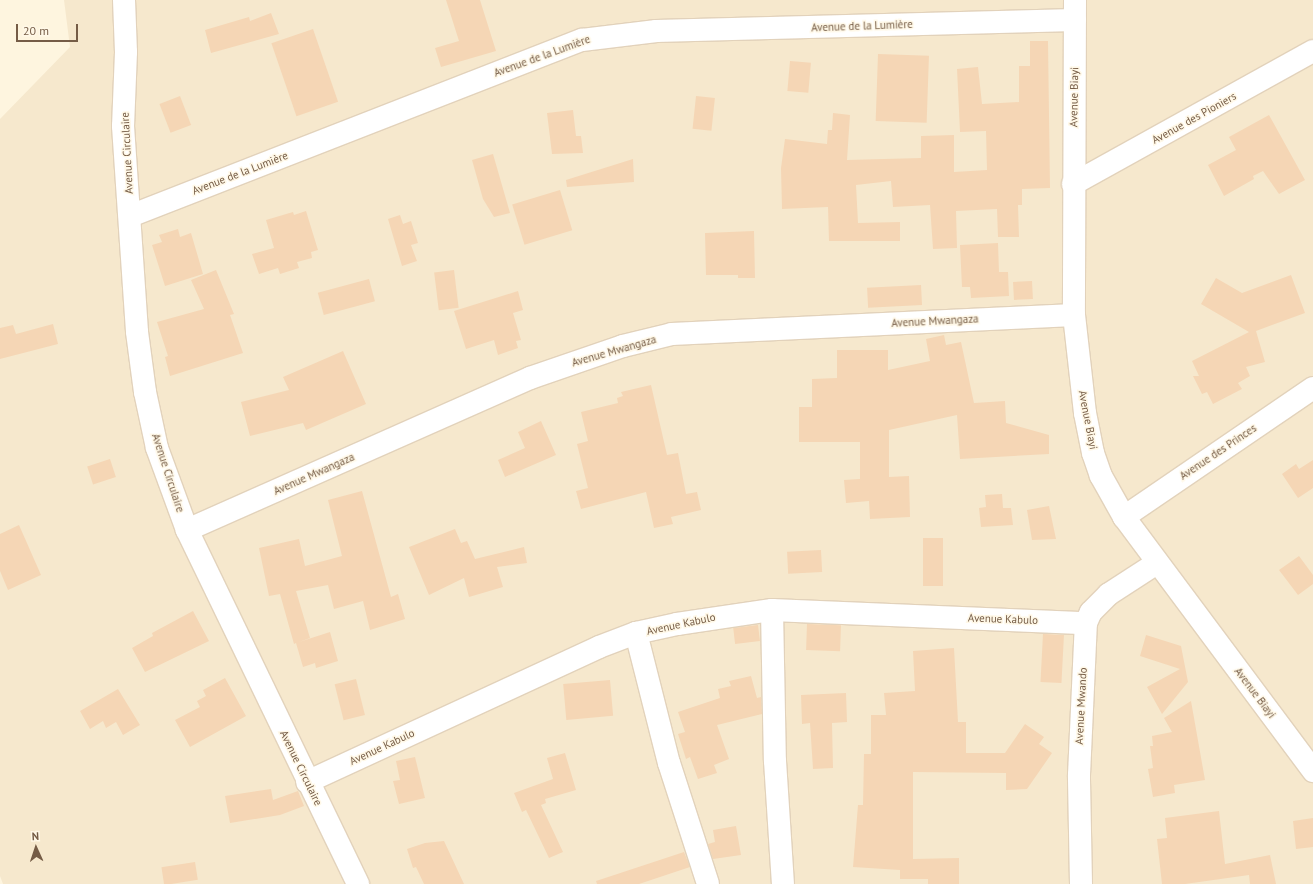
<!DOCTYPE html>
<html>
<head>
<meta charset="utf-8">
<style>
  body { margin:0 }
  #map { position:relative; width:1313px; height:884px; overflow:hidden; background:#fef5df; font-family:"PT Sans",sans-serif }
  div>[style] { position:absolute }
  [style*='--x'] { left:calc(var(--x)*1px); top:calc(var(--y)*1px); width:calc(var(--w)*1px); rotate:calc(var(--a)*1deg) }
  .residential>* { inset:0; background:#f6e8cd }
  .building>* { inset:0; background:#f5d6b5; transform-origin:0 0 }
  .roads { filter:drop-shadow(1px 0 #e2d2bb) drop-shadow(-1px 0 #e2d2bb) drop-shadow(0 1px #e2d2bb) drop-shadow(0 -1px #e2d2bb) }
  .minor>* { height:22px; margin:-11px; padding:0 11px; transform-origin:11px; border-radius:11px; background:#fff }
  span { translate:-50% -50%; white-space:nowrap; text-align:center; line-height:1.15; -webkit-text-stroke:3px #fff8e7; paint-order:stroke }
  .street-label { font-size:11px; color:#755c46 }
  .north { position:absolute; left:16px; top:828px; width:40px; height:40px; -webkit-text-stroke:3px #fff8e7; paint-order:stroke; rotate:357deg; font-size:11px; font-weight:700; line-height:16px; text-align:center; color:#755c46 }
  .north::after { content:''; display:block; margin:auto; width:14px; height:18px; background:#755c46; clip-path:polygon(50% 0,100% 100%,50% 72%,0 100%) }
  .scale { position:absolute; left:16px; top:24px; width:62px; height:18px; box-sizing:border-box; border:2px solid #755c46; border-top:0; padding-left:5px; font-size:12px; line-height:14px; white-space:nowrap; color:#755c46; -webkit-text-stroke:3px #fff8e7; paint-order:stroke }
</style>
</head>
<body>
<div id="map">
  <div class="residential">
    <div style="clip-path:polygon(64px 0,1313px 0,1313px 884px,3px 884px,0 876px,0 119px,70px 47px)"></div>
  </div>
  <div class="building">
    <div style="clip-path:polygon(446px 0,480px 0,496px 51px,441px 67px,435px 48px,459px 41px)"></div>
    <div style="clip-path:polygon(271px 13px,279px 34px,211px 53px,205px 30px,249px 17px,250px 21px)"></div>
    <div style="left:313px;top:29px;width:77px;height:44px;rotate:71deg"></div>
    <div style="clip-path:polygon(1030px 41px,1048px 41px,1050px 188px,1022px 189px,1022px 205px,1018px 205px,1019px 237px,998px 237px,997px 209px,956px 211px,957px 248px,933px 249px,930px 205px,893px 207px,891px 181px,856px 185px,858px 223px,900px 222px,900px 241px,829px 241px,828px 207px,782px 209px,781px 168px,785px 139px,827px 144px,828px 130px,832px 130px,833px 113px,850px 115px,847px 160px,921px 158px,921px 136px,954px 135px,954px 172px,987px 170px,986px 131px,960px 132px,957px 69px,978px 67px,982px 104px,1019px 102px,1019px 66px,1030px 66px)"></div>
    <div style="left:878px;top:54px;width:51px;height:67px;rotate:2deg"></div>
    <div style="left:790px;top:61px;width:21px;height:30px;rotate:5deg"></div>
    <div style="left:180px;top:96px;width:31px;height:22px;rotate:69deg"></div>
    <div style="left:696px;top:96px;width:19px;height:33px;rotate:6deg"></div>
    <div style="clip-path:polygon(573px 110px,576px 136px,581px 136px,583px 153px,552px 154px,547px 113px)"></div>
    <div style="clip-path:polygon(1269px 115px,1305px 180px,1279px 194px,1263px 171px,1253px 176px,1254px 179px,1224px 196px,1208px 165px,1236px 150px,1229px 137px)"></div>
    <div style="clip-path:polygon(493px 154px,510px 213px,494px 217px,483px 199px,472px 160px)"></div>
    <div style="clip-path:polygon(633px 159px,634px 182px,567px 187px,566px 180px)"></div>
    <div style="left:560px;top:190px;width:42px;height:50px;rotate:73deg"></div>
    <div style="clip-path:polygon(306px 211px,318px 250px,311px 252px,312px 258px,297px 262px,299px 268px,280px 274px,278px 268px,259px 274px,252px 254px,274px 248px,266px 220px,293px 212px,294px 215px)"></div>
    <div style="clip-path:polygon(400px 215px,403px 224px,411px 221px,418px 243px,411px 245px,417px 261px,402px 266px,388px 219px)"></div>
    <div style="clip-path:polygon(178px 229px,180px 237px,191px 233px,203px 274px,165px 286px,152px 245px,162px 242px,159px 235px)"></div>
    <div style="clip-path:polygon(754px 231px,755px 278px,738px 278px,738px 275px,706px 275px,705px 233px)"></div>
    <div style="clip-path:polygon(998px 243px,999px 272px,1008px 272px,1009px 296px,971px 298px,970px 287px,962px 287px,960px 245px)"></div>
    <div style="clip-path:polygon(216px 270px,234px 314px,230px 315px,243px 353px,170px 376px,165px 357px,168px 356px,157px 322px,204px 309px,191px 280px)"></div>
    <div style="left:454px;top:270px;width:38px;height:20px;rotate:83deg"></div>
    <div style="clip-path:polygon(1291px 275px,1305px 313px,1256px 331px,1265px 362px,1246px 367px,1250px 376px,1238px 383px,1242px 389px,1213px 404px,1207px 392px,1202px 394px,1193px 376px,1199px 376px,1192px 361px,1249px 332px,1201px 304px,1216px 278px,1242px 293px)"></div>
    <div style="left:369px;top:279px;width:23px;height:53px;rotate:75deg"></div>
    <div style="left:1032px;top:281px;width:18px;height:19px;rotate:87deg"></div>
    <div style="left:921px;top:285px;width:20px;height:54px;rotate:87deg"></div>
    <div style="clip-path:polygon(518px 291px,523px 310px,513px 313px,521px 340px,516px 341px,518px 348px,498px 355px,494px 340px,466px 349px,454px 311px)"></div>
    <div style="clip-path:polygon(53px 324px,58px 344px,0 359px,0 328px,13px 325px,16px 334px)"></div>
    <div style="clip-path:polygon(944px 335px,946px 345px,961px 342px,974px 403px,1005px 401px,1006px 423px,1049px 435px,1049px 454px,960px 459px,957px 415px,889px 430px,889px 477px,909px 476px,910px 517px,870px 519px,869px 501px,846px 503px,844px 480px,860px 479px,860px 442px,799px 442px,799px 407px,812px 407px,812px 379px,837px 378px,837px 350px,888px 350px,888px 370px,930px 361px,926px 339px)"></div>
    <div style="clip-path:polygon(343px 351px,366px 404px,306px 430px,303px 423px,250px 436px,241px 402px,289px 390px,283px 377px)"></div>
    <div style="clip-path:polygon(651px 385px,667px 455px,678px 453px,686px 494px,697px 492px,701px 510px,671px 517px,673px 524px,654px 528px,646px 492px,581px 509px,576px 491px,588px 488px,577px 444px,588px 441px,581px 412px,618px 403px,617px 398px,623px 396px,621px 392px)"></div>
    <div style="clip-path:polygon(541px 421px,556px 455px,505px 477px,498px 460px,525px 448px,518px 432px)"></div>
    <div style="left:110px;top:459px;width:19px;height:24px;rotate:72deg"></div>
    <div style="clip-path:polygon(1313px 460px,1313px 488px,1298px 498px,1282px 474px,1296px 464px,1299px 469px)"></div>
    <div style="clip-path:polygon(362px 491px,391px 597px,398px 594px,405px 619px,370px 630px,363px 601px,334px 609px,328px 585px,296px 591px,310px 638px,299px 642px,330px 632px,338px 661px,316px 668px,315px 663px,303px 667px,296px 643px,294px 644px,280px 594px,269px 596px,259px 548px,299px 539px,305px 566px,342px 556px,328px 500px)"></div>
    <div style="clip-path:polygon(1002px 494px,1003px 508px,1011px 508px,1013px 525px,981px 527px,979px 508px,986px 507px,985px 495px)"></div>
    <div style="clip-path:polygon(1049px 506px,1056px 539px,1032px 540px,1027px 510px)"></div>
    <div style="clip-path:polygon(19px 525px,41px 575px,8px 590px,0 571px,0 534px)"></div>
    <div style="clip-path:polygon(455px 529px,461px 543px,467px 541px,475px 559px,524px 547px,527px 563px,497px 567px,503px 587px,469px 597px,464px 578px,429px 595px,409px 547px)"></div>
    <div style="left:923px;top:538px;width:20px;height:48px"></div>
    <div style="left:821px;top:550px;width:22px;height:34px;rotate:87deg"></div>
    <div style="clip-path:polygon(1299px 556px,1313px 575px,1313px 584px,1298px 595px,1279px 570px)"></div>
    <div style="clip-path:polygon(193px 611px,209px 641px,145px 672px,132px 648px,153px 636px,152px 633px)"></div>
    <div style="left:807px;top:624px;width:34px;height:26px;rotate:2deg"></div>
    <div style="left:758px;top:625px;width:16px;height:25px;rotate:83deg"></div>
    <div style="left:1043px;top:634px;width:21px;height:48px;rotate:3deg"></div>
    <div style="clip-path:polygon(1146px 635px,1181px 646px,1188px 682px,1162px 714px,1147px 687px,1180px 669px,1140px 656px)"></div>
    <div style="clip-path:polygon(954px 648px,958px 722px,966px 722px,966px 753px,1005px 753px,1025px 724px,1044px 737px,1039px 744px,1052px 753px,1027px 789px,1006px 790px,1006px 773px,913px 772px,913px 859px,959px 858px,959px 884px,928px 884px,928px 879px,900px 879px,900px 870px,853px 867px,858px 805px,863px 805px,864px 754px,871px 754px,871px 715px,886px 715px,884px 693px,915px 691px,913px 651px)"></div>
    <div style="clip-path:polygon(751px 676px,757px 698px,761px 697px,762px 714px,717px 725px,729px 759px,714px 765px,717px 773px,698px 779px,690px 757px,686px 759px,678px 734px,685px 732px,678px 712px,720px 698px,718px 689px,731px 686px,729px 681px)"></div>
    <div style="clip-path:polygon(225px 678px,246px 716px,190px 747px,175px 720px,200px 707px,197px 701px,206px 696px,203px 690px)"></div>
    <div style="left:356px;top:679px;width:37px;height:22px;rotate:76deg"></div>
    <div style="left:610px;top:680px;width:36px;height:47px;rotate:85deg"></div>
    <div style="clip-path:polygon(118px 689px,140px 725px,123px 735px,116px 722px,106px 728px,103px 721px,90px 729px,80px 711px)"></div>
    <div style="clip-path:polygon(846px 693px,847px 722px,832px 723px,833px 768px,813px 769px,810px 723px,802px 724px,801px 695px)"></div>
    <div style="clip-path:polygon(1191px 701px,1205px 780px,1174px 785px,1175px 793px,1153px 797px,1148px 769px,1153px 768px,1150px 746px,1153px 746px,1152px 736px,1172px 732px,1164px 718px)"></div>
    <div style="clip-path:polygon(565px 753px,576px 790px,545px 799px,546px 803px,541px 805px,563px 852px,549px 858px,526px 810px,522px 812px,514px 793px,553px 779px,547px 758px)"></div>
    <div style="clip-path:polygon(415px 757px,425px 798px,399px 804px,393px 781px,400px 780px,396px 761px)"></div>
    <div style="clip-path:polygon(271px 789px,273px 800px,298px 791px,304px 806px,280px 815px,230px 823px,225px 796px)"></div>
    <div style="clip-path:polygon(1219px 811px,1225px 864px,1270px 855px,1276px 884px,1250px 884px,1249px 875px,1185px 884px,1162px 884px,1157px 839px,1167px 838px,1165px 818px)"></div>
    <div style="clip-path:polygon(1313px 818px,1313px 847px,1296px 849px,1293px 821px)"></div>
    <div style="clip-path:polygon(736px 826px,741px 855px,713px 859px,708px 844px,715px 842px,713px 830px)"></div>
    <div style="clip-path:polygon(444px 841px,464px 884px,424px 884px,416px 867px,413px 868px,407px 849px,425px 843px)"></div>
    <div style="clip-path:polygon(684px 852px,690px 867px,639px 884px,597px 884px,596px 881px)"></div>
    <div style="left:195px;top:862px;width:18px;height:34px;rotate:81deg"></div>
  </div>
  <div class="roads">
    <div class="minor">
      <div style="--x:124;--y:0;--w:52;--a:87.8"></div>
      <div style="--x:126;--y:52;--w:74;--a:92.3"></div>
      <div style="--x:123;--y:126;--w:206;--a:86.1"></div>
      <div style="--x:137;--y:332;--w:61;--a:82.4"></div>
      <div style="--x:145;--y:392;--w:57;--a:77.9"></div>
      <div style="--x:157;--y:448;--w:87;--a:69.9"></div>
      <div style="--x:187;--y:530;--w:393;--a:64.2"></div>
      <div style="--x:1075;--y:0;--w:315;--a:90.2"></div>
      <div style="--x:1074;--y:315;--w:99;--a:83.6"></div>
      <div style="--x:1085;--y:413;--w:41;--a:78.7"></div>
      <div style="--x:1093;--y:453;--w:24;--a:71"></div>
      <div style="--x:1101;--y:476;--w:47;--a:60.7"></div>
      <div style="--x:1124;--y:517;--w:317;--a:53.3"></div>
      <div style="--x:1073;--y:184;--w:274;--a:-29"></div>
      <div style="--x:130;--y:216;--w:485;--a:-21.3"></div>
      <div style="--x:582;--y:40;--w:75;--a:-6.9"></div>
      <div style="--x:656;--y:31;--w:419;--a:-1.5"></div>
      <div style="--x:1124;--y:517;--w:229;--a:-34.3"></div>
      <div style="--x:187;--y:530;--w:375;--a:-23.9"></div>
      <div style="--x:530;--y:378;--w:98;--a:-19"></div>
      <div style="--x:623;--y:346;--w:50;--a:-13.8"></div>
      <div style="--x:672;--y:334;--w:402;--a:-2.7"></div>
      <div style="--x:772;--y:610;--w:151;--a:88.9"></div>
      <div style="--x:775;--y:761;--w:123;--a:86.3"></div>
      <div style="--x:636;--y:633;--w:134;--a:75.8"></div>
      <div style="--x:669;--y:763;--w:127;--a:72.1"></div>
      <div style="--x:307;--y:782;--w:322;--a:-24.8"></div>
      <div style="--x:599;--y:647;--w:40;--a:-21"></div>
      <div style="--x:636;--y:633;--w:42;--a:-12.4"></div>
      <div style="--x:677;--y:624;--w:96;--a:-8.4"></div>
      <div style="--x:772;--y:610;--w:314;--a:2.4"></div>
      <div style="--x:1081;--y:884;--w:109;--a:-91.1"></div>
      <div style="--x:1079;--y:775;--w:152;--a:-87.4"></div>
      <div style="--x:1086;--y:623;--w:12;--a:-66"></div>
      <div style="--x:1091;--y:612;--w:25;--a:-45"></div>
      <div style="--x:1109;--y:594;--w:57;--a:-32.9"></div>
    </div>
  </div>
  <div class="street-label">
    <span style="left:862px;top:26px;rotate:-2deg">Avenue de la Lumière</span>
    <span style="left:542px;top:56px;rotate:-20deg">Avenue de la Lumière</span>
    <span style="left:1074px;top:97px;rotate:-89deg">Avenue Biayi</span>
    <span style="left:1194px;top:118px;rotate:-29deg">Avenue des Pioniers</span>
    <span style="left:127px;top:153px;rotate:-93deg">Avenue Circulaire</span>
    <span style="left:240px;top:173px;rotate:-21deg">Avenue de la Lumière</span>
    <span style="left:935px;top:321px;rotate:-3deg">Avenue Mwangaza</span>
    <span style="left:614px;top:351px;rotate:-16deg">Avenue Mwangaza</span>
    <span style="left:1088px;top:420px;rotate:79deg">Avenue Biayi</span>
    <span style="left:1218px;top:452px;rotate:-34deg">Avenue des Princes</span>
    <span style="left:168px;top:473px;rotate:72deg">Avenue Circulaire</span>
    <span style="left:314px;top:474px;rotate:-24deg">Avenue Mwangaza</span>
    <span style="left:1003px;top:619px;rotate:2deg">Avenue Kabulo</span>
    <span style="left:681px;top:624px;rotate:-12deg">Avenue Kabulo</span>
    <span style="left:1255px;top:693px;rotate:53deg">Avenue Biayi</span>
    <span style="left:1081px;top:706px;rotate:-87deg">Avenue Mwando</span>
    <span style="left:382px;top:747px;rotate:-25deg">Avenue Kabulo</span>
    <span style="left:301px;top:768px;rotate:64deg">Avenue Circulaire</span>
  </div>
  <div class="north">N</div>
  <div class="scale">20 m</div>
</div>
</body>
</html>
